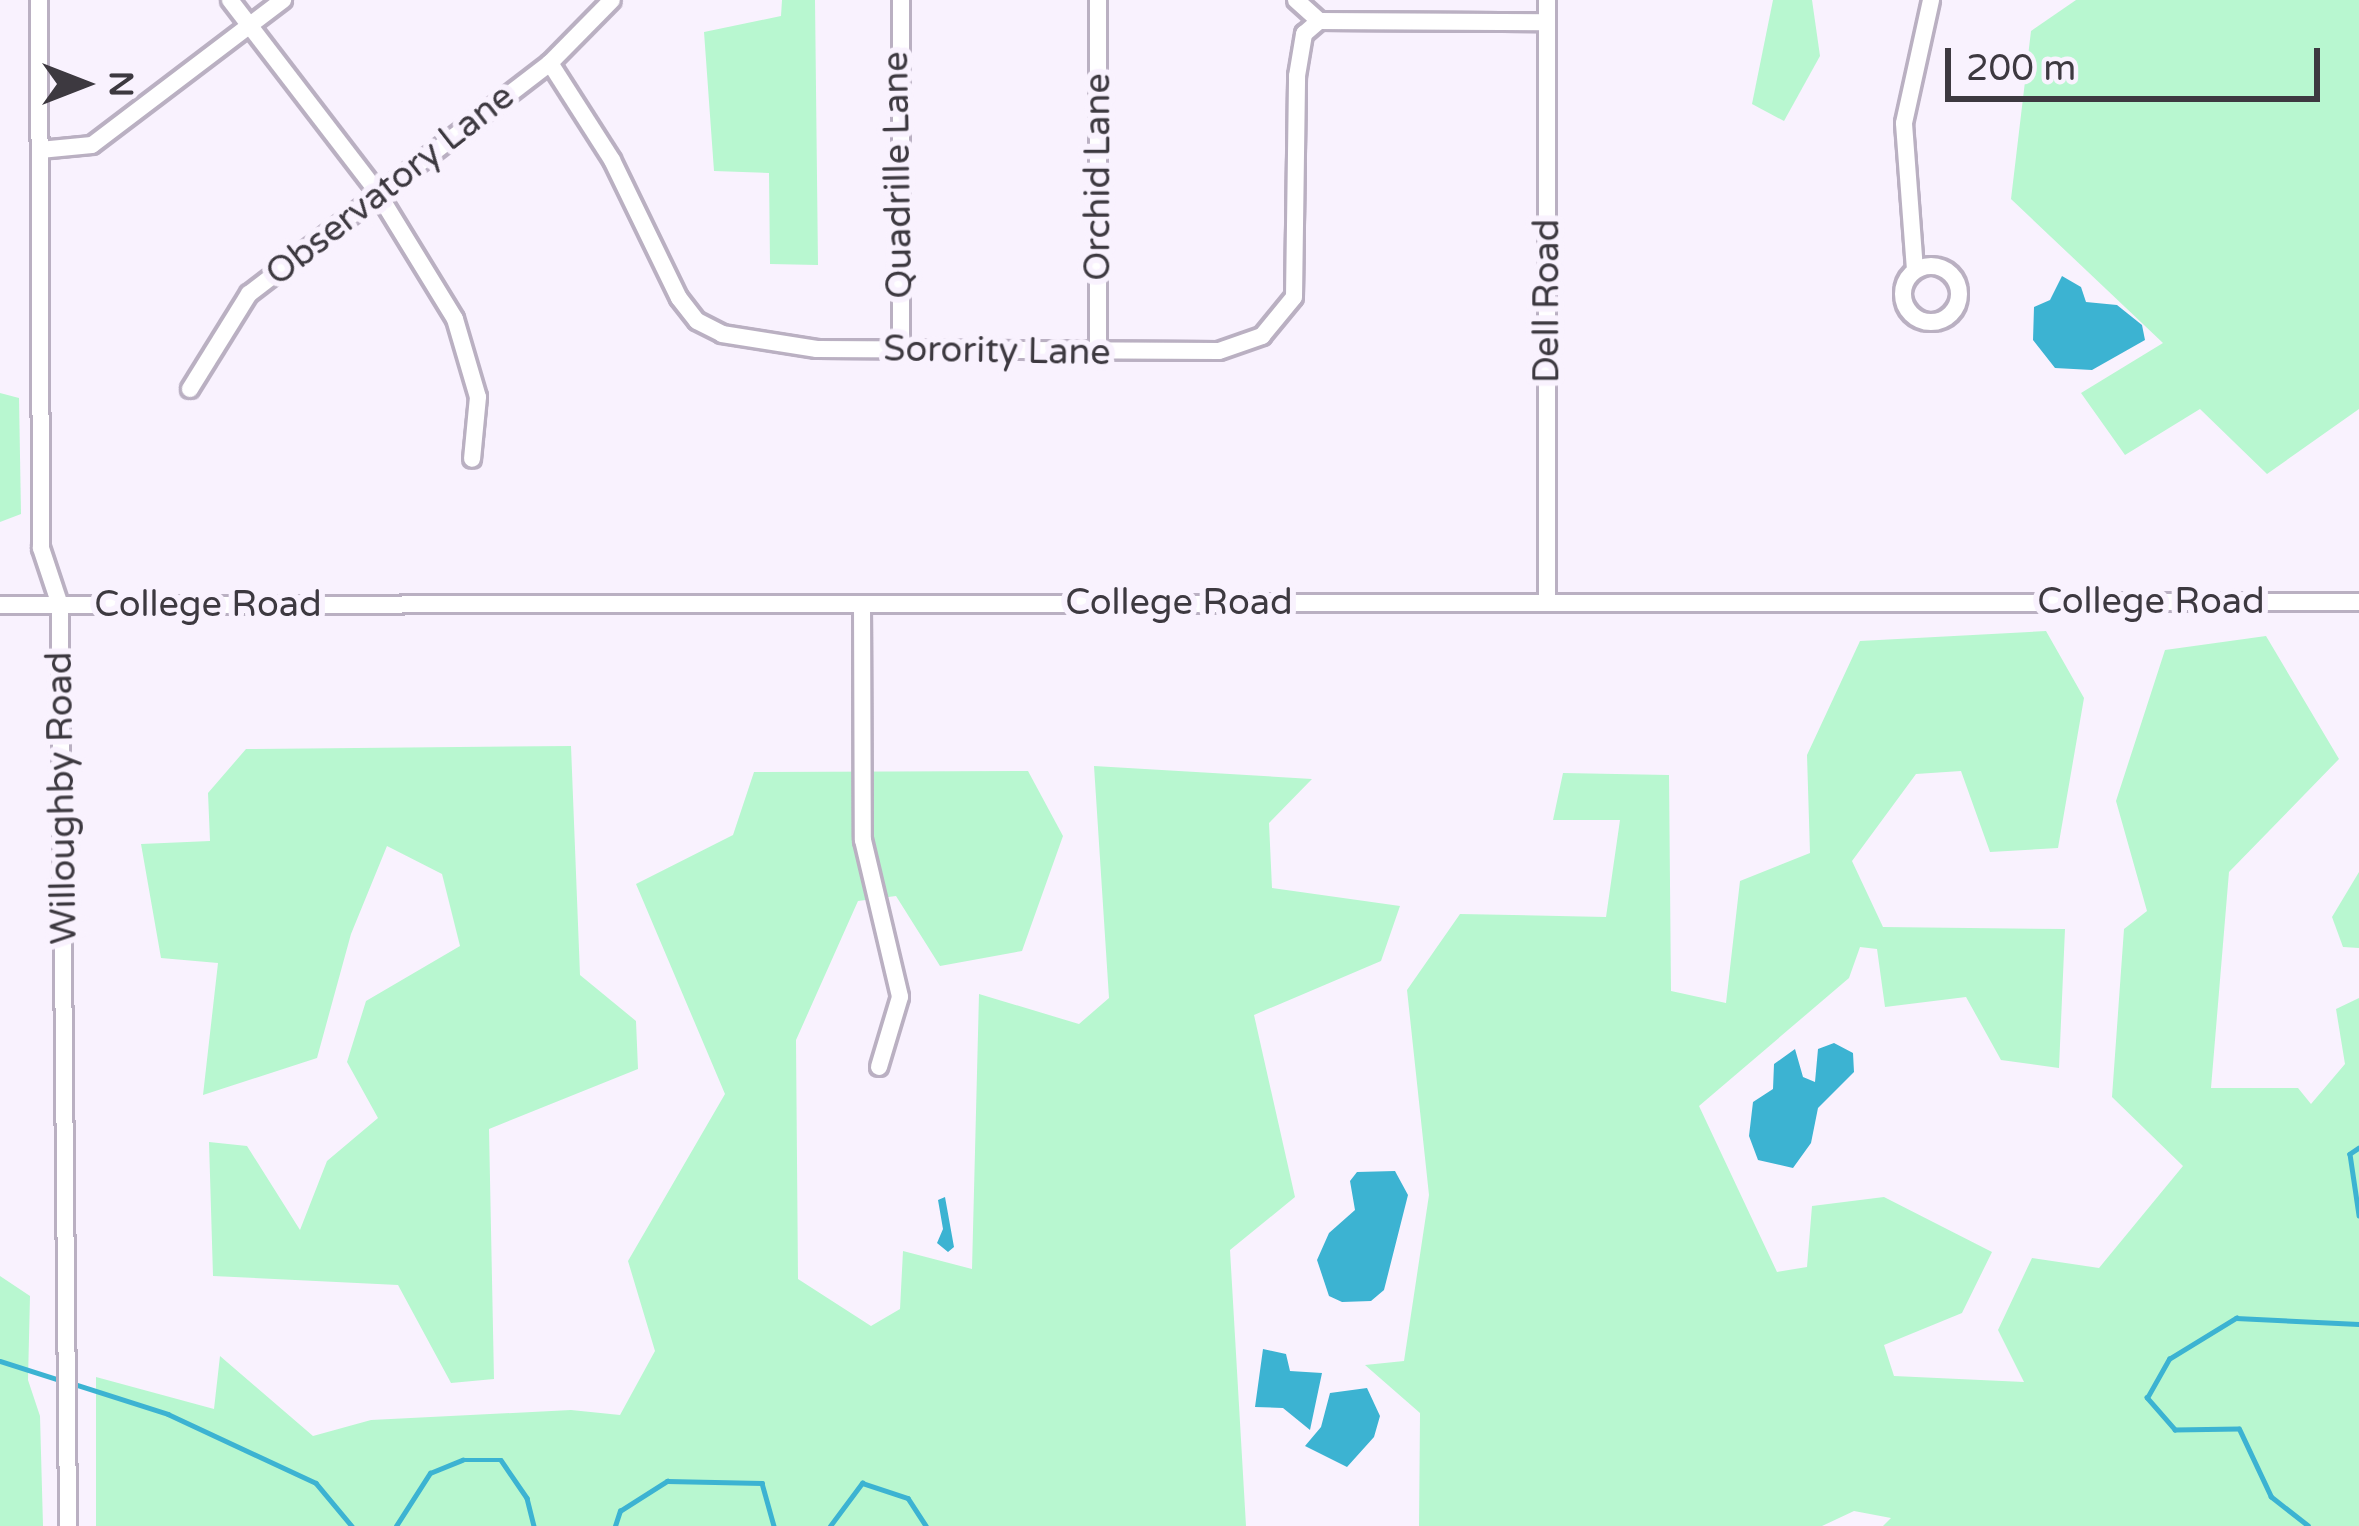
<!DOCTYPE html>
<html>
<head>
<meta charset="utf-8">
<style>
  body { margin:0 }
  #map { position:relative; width:2359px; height:1526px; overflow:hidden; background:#f9f2fe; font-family:"Varela Round",sans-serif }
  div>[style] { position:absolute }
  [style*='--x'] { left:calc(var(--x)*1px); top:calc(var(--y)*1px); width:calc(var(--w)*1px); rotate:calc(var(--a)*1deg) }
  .green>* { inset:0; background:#b8f7d0 }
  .water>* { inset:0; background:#3cb3d2 }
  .stream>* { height:4.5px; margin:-2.25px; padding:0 2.25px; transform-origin:2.25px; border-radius:2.25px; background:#3cb3d2 }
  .roads { filter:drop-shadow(3px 0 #bab0c2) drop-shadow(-3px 0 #bab0c2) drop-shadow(0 3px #bab0c2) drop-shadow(0 -3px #bab0c2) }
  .minor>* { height:16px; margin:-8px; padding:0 8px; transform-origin:8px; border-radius:8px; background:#fff }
  .minor>.ring { margin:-8px; padding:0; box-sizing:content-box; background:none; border:16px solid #fff; border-radius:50% }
  span { translate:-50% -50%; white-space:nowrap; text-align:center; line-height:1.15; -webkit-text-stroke:12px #f9f2fe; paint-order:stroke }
  .street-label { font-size:36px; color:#3d3940 }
  .north { position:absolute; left:24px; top:24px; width:120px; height:120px; -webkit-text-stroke:9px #f9f2fe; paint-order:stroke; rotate:90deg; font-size:33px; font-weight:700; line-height:48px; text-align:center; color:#3d3940 }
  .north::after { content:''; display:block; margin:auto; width:42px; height:54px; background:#3d3940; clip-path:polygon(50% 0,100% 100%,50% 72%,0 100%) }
  .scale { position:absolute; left:1945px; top:48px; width:375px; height:54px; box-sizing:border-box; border:6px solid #3d3940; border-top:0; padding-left:15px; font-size:36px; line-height:42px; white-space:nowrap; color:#3d3940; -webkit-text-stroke:9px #f9f2fe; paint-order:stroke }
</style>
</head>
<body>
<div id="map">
  <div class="green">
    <div style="clip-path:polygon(782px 0,815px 0,818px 265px,770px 264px,769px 173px,714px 171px,704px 32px,781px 16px)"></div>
    <div style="clip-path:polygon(1773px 0,1812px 0,1820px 56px,1784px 121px,1752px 104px)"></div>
    <div style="clip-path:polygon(2076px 0,2359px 0,2359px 409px,2267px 474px,2200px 409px,2125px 455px,2081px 393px,2163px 343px,2011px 199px,2031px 31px)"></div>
    <div style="clip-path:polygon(0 393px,19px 398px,21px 514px,0 522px)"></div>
    <div style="clip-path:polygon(2046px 631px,2084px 698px,2058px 848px,1990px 852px,1961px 771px,1916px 774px,1852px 861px,1883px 927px,2065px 929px,2059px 1068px,2001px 1060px,1966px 997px,1885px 1007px,1877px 949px,1860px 947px,1849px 978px,1699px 1106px,1777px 1272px,1807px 1267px,1812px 1206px,1884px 1197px,1992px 1252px,1962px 1313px,1884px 1345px,1894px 1376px,2024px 1382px,1998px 1330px,2032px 1258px,2099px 1268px,2183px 1166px,2112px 1097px,2124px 929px,2147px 911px,2116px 801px,2165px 650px,2266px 636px,2339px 759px,2229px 872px,2211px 1088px,2298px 1088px,2311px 1104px,2345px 1064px,2336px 1009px,2359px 998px,2359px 1526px,1883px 1526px,1891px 1518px,1854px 1511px,1822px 1526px,1419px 1526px,1420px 1413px,1365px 1365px,1404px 1361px,1429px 1195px,1407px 990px,1460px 914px,1606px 917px,1620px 820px,1553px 820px,1563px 773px,1669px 775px,1671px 991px,1726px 1003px,1740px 881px,1810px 853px,1807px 755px,1860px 641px)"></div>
    <div style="clip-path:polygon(571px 746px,580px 975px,636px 1021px,638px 1069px,489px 1129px,494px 1379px,451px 1383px,398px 1285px,213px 1276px,209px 1142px,247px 1146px,300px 1230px,327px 1161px,378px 1118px,347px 1062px,366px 1001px,460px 946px,442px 874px,387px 846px,351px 934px,317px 1058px,203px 1095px,218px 963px,161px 958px,141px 844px,210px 841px,208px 793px,246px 749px)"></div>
    <div style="clip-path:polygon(1094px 766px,1312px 779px,1269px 823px,1272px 888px,1400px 906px,1381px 961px,1254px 1015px,1295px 1197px,1230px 1250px,1246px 1526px,96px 1526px,96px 1377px,214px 1409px,220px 1356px,313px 1436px,371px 1420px,571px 1410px,620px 1415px,655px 1351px,628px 1261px,725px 1094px,636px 884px,733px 835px,754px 772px,1028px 771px,1063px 836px,1022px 951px,940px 966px,896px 896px,858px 901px,796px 1040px,798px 1279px,871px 1326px,900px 1309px,903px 1251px,972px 1269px,979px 994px,1079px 1024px,1109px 998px)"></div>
    <div style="clip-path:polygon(2359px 872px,2359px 948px,2343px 947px,2332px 917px)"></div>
    <div style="clip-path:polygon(0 1276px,30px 1296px,28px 1380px,40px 1416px,43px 1526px,0 1526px)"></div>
  </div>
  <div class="water">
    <div style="clip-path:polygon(2062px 276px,2081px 287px,2086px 302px,2117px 305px,2142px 325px,2145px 340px,2092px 370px,2055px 368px,2033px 340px,2034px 307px,2050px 300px)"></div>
    <div style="clip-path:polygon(1834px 1043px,1853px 1053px,1854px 1072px,1818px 1108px,1811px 1143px,1793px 1168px,1758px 1160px,1749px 1136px,1753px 1102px,1773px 1089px,1774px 1064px,1795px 1049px,1803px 1077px,1815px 1082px,1818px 1049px)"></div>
    <div style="clip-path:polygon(1395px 1171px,1408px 1195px,1384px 1290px,1371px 1301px,1342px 1302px,1329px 1296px,1317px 1260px,1329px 1233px,1355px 1210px,1350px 1181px,1357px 1172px)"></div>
    <div style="clip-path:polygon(945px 1197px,954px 1247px,948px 1252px,937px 1243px,943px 1229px,938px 1200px)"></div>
    <div style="clip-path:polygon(1263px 1349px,1286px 1354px,1290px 1371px,1322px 1373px,1310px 1430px,1283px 1408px,1255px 1407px)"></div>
    <div style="clip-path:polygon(1367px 1388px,1380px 1416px,1374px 1437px,1347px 1467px,1305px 1446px,1321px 1427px,1330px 1393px)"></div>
  </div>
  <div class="stream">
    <div style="--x:2359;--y:1148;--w:11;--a:146"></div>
    <div style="--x:2350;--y:1154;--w:62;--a:81.6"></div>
    <div style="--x:0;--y:1361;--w:66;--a:17.6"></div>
    <div style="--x:74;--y:1384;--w:99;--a:17.7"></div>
    <div style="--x:168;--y:1414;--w:163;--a:25"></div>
    <div style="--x:316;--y:1483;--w:56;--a:50.1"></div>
    <div style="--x:396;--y:1526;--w:63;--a:-57.3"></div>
    <div style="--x:430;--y:1473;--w:35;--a:-22"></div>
    <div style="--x:463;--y:1460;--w:38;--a:0"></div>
    <div style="--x:501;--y:1460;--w:46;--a:55.6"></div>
    <div style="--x:527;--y:1498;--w:29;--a:76"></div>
    <div style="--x:615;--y:1526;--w:16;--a:-72"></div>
    <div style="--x:620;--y:1511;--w:56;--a:-32.6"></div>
    <div style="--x:667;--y:1481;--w:95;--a:1.2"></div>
    <div style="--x:762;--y:1483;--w:45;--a:74.4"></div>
    <div style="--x:830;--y:1526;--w:54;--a:-53.3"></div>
    <div style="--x:862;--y:1483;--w:48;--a:18.1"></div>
    <div style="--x:908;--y:1498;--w:33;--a:57"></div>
    <div style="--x:2308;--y:1526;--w:47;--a:-141.9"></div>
    <div style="--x:2271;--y:1497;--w:75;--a:-115.2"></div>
    <div style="--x:2239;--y:1429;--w:64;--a:179.1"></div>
    <div style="--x:2175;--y:1430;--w:43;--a:-131.2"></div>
    <div style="--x:2147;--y:1398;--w:45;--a:-60.6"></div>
    <div style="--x:2169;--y:1359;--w:79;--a:-31.5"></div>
    <div style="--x:2236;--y:1318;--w:123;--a:2.8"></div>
  </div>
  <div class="roads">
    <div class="minor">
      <div style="--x:39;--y:0;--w:548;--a:89.79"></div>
      <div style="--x:41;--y:548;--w:60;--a:71.6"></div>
      <div style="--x:60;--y:605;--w:921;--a:89.5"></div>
      <div style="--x:230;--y:0;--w:240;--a:52.5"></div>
      <div style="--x:376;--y:190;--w:151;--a:58.5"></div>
      <div style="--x:455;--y:319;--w:81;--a:73.6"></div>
      <div style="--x:478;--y:397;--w:62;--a:95.5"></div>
      <div style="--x:1098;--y:0;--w:353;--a:90"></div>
      <div style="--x:1296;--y:0;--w:31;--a:42"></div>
      <div style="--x:1319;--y:21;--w:228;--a:0.3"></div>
      <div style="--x:1547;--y:0;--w:601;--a:90"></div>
      <div style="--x:550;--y:63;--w:115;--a:57.4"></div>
      <div style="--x:612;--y:160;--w:153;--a:64.1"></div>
      <div style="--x:679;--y:298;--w:29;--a:52"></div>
      <div style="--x:697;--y:321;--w:28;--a:27"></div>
      <div style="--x:722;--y:334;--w:96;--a:9"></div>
      <div style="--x:817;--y:349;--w:402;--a:0.3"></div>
      <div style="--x:1219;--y:351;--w:46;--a:-19.2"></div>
      <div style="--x:1262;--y:336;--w:50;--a:-50.6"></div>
      <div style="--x:1294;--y:297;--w:221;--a:-89.2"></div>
      <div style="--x:1297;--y:76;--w:43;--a:-80.5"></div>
      <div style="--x:1304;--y:34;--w:20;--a:-41"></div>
      <div style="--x:40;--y:150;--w:52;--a:-5.5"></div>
      <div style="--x:92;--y:145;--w:240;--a:-37.2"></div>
      <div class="ring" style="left:1903px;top:266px;width:40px;height:40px"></div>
      <div style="--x:1915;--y:270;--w:147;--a:-94.3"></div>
      <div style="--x:1904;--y:123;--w:126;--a:-77.6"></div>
      <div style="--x:901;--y:350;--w:350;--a:-90"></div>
      <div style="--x:190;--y:389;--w:112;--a:-58.2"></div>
      <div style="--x:249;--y:294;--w:379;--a:-37.5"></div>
      <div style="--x:550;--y:63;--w:88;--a:-45.5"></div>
      <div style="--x:862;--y:604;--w:236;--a:89.8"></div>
      <div style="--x:863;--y:840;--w:161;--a:76.7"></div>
      <div style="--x:900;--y:997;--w:73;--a:106.7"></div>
      <div style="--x:0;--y:605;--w:2359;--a:-0.07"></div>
    </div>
  </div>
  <div class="street-label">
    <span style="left:898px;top:175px;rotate:-91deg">Quadrille Lane</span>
    <span style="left:1098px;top:177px;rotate:-90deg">Orchid Lane</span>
    <span style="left:390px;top:185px;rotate:-38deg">Observatory Lane</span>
    <span style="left:1547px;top:301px;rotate:-90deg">Dell Road</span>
    <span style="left:997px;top:351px;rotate:1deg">Sorority Lane</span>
    <span style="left:2151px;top:602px">College Road</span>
    <span style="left:1179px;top:603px">College Road</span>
    <span style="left:208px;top:605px">College Road</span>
    <span style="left:62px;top:798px;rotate:-91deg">Willoughby Road</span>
  </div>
  <div class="north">N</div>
  <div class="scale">200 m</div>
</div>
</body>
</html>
